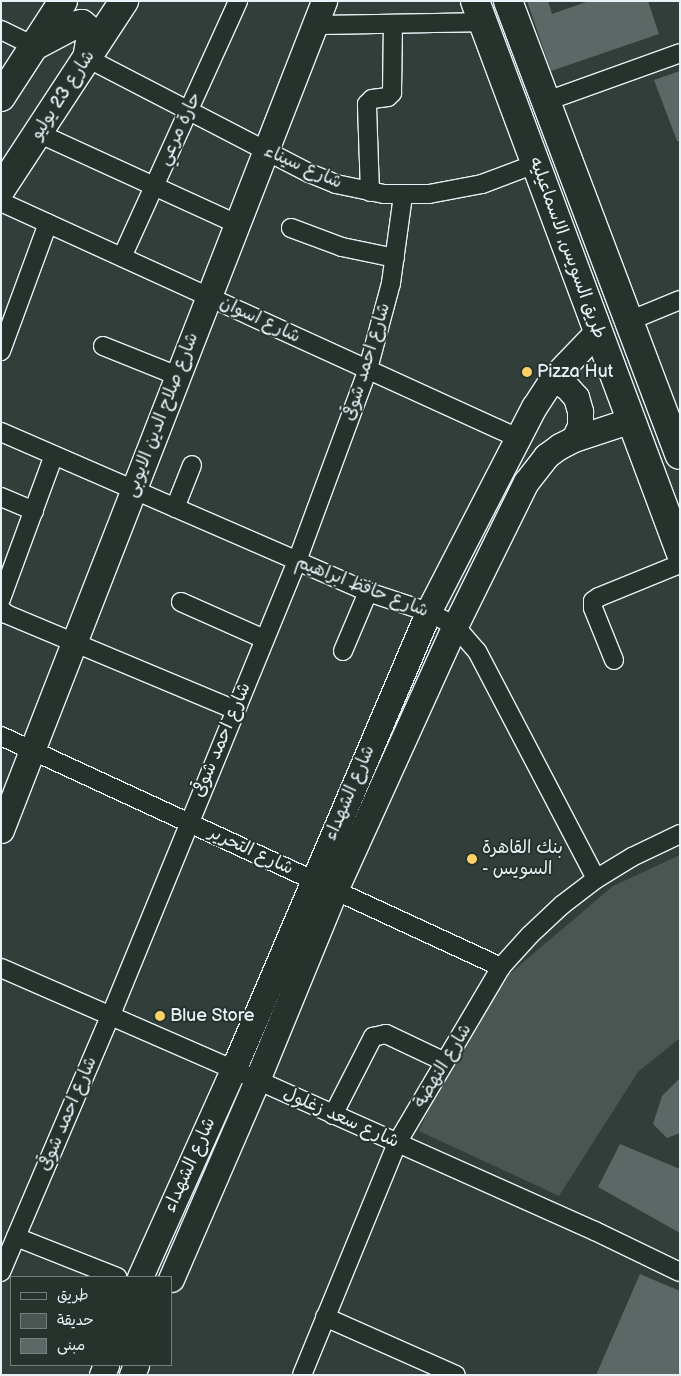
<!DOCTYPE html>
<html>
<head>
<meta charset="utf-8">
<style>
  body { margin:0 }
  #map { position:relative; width:681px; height:1376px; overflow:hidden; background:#323e39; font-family:"Balsamiq Sans","Playpen Sans Arabic",sans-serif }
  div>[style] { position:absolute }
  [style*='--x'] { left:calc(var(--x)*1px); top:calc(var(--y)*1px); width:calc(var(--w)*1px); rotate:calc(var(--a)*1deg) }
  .green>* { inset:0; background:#495651 }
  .building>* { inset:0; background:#5c6865 }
  .roads { filter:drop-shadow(1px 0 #e8f1f8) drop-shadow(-1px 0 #e8f1f8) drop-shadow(0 1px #e8f1f8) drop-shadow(0 -1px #e8f1f8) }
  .street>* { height:18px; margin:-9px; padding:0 9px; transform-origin:9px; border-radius:9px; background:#26332d }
  .secondary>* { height:25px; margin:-12.5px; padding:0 12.5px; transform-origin:12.5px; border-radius:12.5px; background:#26332d }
  .primary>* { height:28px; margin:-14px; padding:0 14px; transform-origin:14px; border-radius:14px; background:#26332d }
  .dots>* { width:14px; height:14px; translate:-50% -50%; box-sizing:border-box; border:2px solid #26332d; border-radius:50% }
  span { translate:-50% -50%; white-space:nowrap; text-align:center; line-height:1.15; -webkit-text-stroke:4px #26332d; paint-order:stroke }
  .street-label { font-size:18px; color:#e8f1f8 }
  .poi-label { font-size:18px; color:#e8f1f8 }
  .left { translate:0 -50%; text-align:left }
  .frame { position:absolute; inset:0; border:2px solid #e8f1f8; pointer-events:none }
  .legend { position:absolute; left:10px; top:1276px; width:162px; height:90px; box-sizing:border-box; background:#26332d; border:1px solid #747f7e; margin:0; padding:6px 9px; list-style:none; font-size:15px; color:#e8f1f8 }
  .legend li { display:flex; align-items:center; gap:10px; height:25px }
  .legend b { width:25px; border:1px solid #747f7e }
</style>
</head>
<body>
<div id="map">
  <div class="green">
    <div style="clip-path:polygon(680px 855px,680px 1038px,638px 1072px,559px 1196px,419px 1131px,441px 1082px,507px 976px,613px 886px)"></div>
  </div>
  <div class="building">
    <div style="clip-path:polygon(527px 1px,548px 1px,552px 14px,589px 1px,648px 1px,659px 34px,551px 71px)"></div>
    <div style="clip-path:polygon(680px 71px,680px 141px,677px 141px,654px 80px)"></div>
    <div style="clip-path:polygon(680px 1078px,680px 1133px,667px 1138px,653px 1124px,662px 1096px)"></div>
    <div style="clip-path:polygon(620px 1144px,680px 1169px,680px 1233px,598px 1187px)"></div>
    <div style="clip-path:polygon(640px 1274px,680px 1291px,680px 1375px,596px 1375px)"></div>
  </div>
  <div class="roads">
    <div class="street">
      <div style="--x:315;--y:25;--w:167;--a:-1"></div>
      <div style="--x:1;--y:30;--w:37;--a:26"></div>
      <div style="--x:87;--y:58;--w:250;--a:27.4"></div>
      <div style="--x:309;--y:173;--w:29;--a:22"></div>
      <div style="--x:336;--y:184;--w:49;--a:11.8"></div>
      <div style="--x:384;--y:194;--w:45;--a:0"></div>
      <div style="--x:429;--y:194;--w:54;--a:-10.7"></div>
      <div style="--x:482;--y:184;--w:57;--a:-20.7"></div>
      <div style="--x:547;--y:101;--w:141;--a:-19.8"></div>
      <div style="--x:38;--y:133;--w:219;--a:24.6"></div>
      <div style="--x:370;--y:192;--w:88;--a:-92"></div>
      <div style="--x:367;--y:104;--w:7;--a:-45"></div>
      <div style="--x:372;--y:99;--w:16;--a:-7"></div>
      <div style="--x:388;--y:97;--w:6;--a:-45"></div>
      <div style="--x:392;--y:93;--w:69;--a:-89.2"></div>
      <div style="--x:1;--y:202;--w:568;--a:24.54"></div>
      <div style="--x:291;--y:228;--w:54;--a:20.4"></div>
      <div style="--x:342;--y:247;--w:54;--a:11.7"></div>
      <div style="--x:122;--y:257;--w:281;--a:-65.6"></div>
      <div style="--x:629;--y:321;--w:55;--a:-22.4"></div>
      <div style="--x:103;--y:346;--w:81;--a:21.8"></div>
      <div style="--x:1;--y:351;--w:136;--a:-69.8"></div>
      <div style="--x:1;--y:432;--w:323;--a:23.5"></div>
      <div style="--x:297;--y:561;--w:77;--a:23.6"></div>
      <div style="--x:368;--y:592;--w:63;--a:18.4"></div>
      <div style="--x:428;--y:612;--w:30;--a:27"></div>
      <div style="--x:455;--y:626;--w:33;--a:49"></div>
      <div style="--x:477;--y:651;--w:257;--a:62.4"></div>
      <div style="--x:1;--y:497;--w:36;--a:23"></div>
      <div style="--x:175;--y:508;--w:46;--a:-68.4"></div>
      <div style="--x:1;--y:599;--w:153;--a:-69.8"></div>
      <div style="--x:181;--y:602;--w:91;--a:24"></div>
      <div style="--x:1;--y:609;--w:7;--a:45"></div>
      <div style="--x:6;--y:614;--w:248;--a:22.7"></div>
      <div style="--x:343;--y:651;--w:64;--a:-67"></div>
      <div style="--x:614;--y:660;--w:56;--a:-112"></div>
      <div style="--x:593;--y:608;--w:7;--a:-90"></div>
      <div style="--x:593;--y:601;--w:7;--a:-34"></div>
      <div style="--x:599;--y:597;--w:87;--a:-22.2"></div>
      <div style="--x:1;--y:736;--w:551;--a:24.8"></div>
      <div style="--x:1;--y:968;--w:279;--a:23.6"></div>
      <div style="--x:257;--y:1080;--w:370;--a:24.1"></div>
      <div style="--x:595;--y:1231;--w:94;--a:25.8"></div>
      <div style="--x:333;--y:1115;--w:88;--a:-62.9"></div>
      <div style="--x:373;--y:1037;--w:13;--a:-13"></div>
      <div style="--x:386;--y:1034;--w:65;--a:25.4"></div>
      <div style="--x:16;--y:1237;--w:109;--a:21.6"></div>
      <div style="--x:1;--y:1272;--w:277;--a:-66.9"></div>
      <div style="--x:110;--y:1017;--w:493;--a:-67.7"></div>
      <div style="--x:297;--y:561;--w:205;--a:-69.7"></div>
      <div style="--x:368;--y:369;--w:89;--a:-75"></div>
      <div style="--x:391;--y:283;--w:89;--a:-82.2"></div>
      <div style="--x:325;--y:1317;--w:143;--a:23.9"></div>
      <div style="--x:302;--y:1375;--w:251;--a:-67.7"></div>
      <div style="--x:397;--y:1143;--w:204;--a:-59.4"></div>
      <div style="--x:501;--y:967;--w:43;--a:-47.8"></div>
      <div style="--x:530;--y:935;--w:44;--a:-43.2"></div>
      <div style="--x:562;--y:905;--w:43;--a:-37.4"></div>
      <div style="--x:596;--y:879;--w:42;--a:-31.4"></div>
      <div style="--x:632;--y:857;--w:53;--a:-25.6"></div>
    </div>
    <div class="secondary">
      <div style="--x:552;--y:379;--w:16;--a:27"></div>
      <div style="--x:566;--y:386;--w:15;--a:48"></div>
      <div style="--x:576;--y:397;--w:15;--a:74"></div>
      <div style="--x:580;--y:411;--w:15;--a:90"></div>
      <div style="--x:580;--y:426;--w:14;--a:115"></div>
      <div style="--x:1;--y:830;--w:890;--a:-68.71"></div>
      <div style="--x:140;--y:1277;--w:227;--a:-65.8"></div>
      <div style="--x:233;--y:1070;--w:498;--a:-66.9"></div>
      <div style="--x:428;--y:612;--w:231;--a:-62.7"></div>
      <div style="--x:534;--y:407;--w:33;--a:-57"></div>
      <div style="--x:552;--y:379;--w:66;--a:-46.2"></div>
      <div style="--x:171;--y:1279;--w:217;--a:-66.6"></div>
      <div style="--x:257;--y:1080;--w:205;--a:-67.7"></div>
      <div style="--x:335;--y:890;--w:290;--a:-65.6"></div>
      <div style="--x:455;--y:626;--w:161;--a:-63.8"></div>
      <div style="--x:526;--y:482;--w:33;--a:-52"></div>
      <div style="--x:546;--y:456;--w:17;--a:-36"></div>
      <div style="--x:560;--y:446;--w:16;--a:-27"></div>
      <div style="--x:574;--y:439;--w:60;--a:-18.4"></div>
      <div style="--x:102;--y:1375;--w:11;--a:-68"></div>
      <div style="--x:132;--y:1375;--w:11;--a:-68"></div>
    </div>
    <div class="primary">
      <div style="--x:475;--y:1;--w:587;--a:69.56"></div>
      <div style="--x:508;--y:1;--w:485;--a:69.3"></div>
      <div style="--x:36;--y:45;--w:41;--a:-27.8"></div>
      <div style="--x:72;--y:26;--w:10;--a:-11"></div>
      <div style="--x:82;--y:24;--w:11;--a:41"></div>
      <div style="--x:90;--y:31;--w:5;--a:79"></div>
      <div style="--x:91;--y:36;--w:22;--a:100"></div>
      <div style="--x:1;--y:97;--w:114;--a:-57.1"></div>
      <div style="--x:1;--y:189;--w:225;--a:-56.8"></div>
    </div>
  </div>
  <div class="dots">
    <div style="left:527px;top:372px;background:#ffd166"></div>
    <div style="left:472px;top:859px;background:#ffd166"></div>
    <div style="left:160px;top:1016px;background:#ffd166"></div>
  </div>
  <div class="street-label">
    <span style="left:63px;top:95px;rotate:-57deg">شارع 23 يوليو</span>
    <span style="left:180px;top:129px;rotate:-65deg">حارة مرعي</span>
    <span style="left:303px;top:167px;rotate:24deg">شارع سيناء</span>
    <span style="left:567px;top:248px;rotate:70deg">طريق السويس, الاسماعيليه</span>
    <span style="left:260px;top:320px;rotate:25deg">شارع اسوان</span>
    <span style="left:367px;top:362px;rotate:-73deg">شارع احمد شوقى</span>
    <span style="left:162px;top:415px;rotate:-69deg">شارع صلاح الدين الايوبى</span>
    <span style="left:362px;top:587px;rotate:21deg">شارع حافظ ابراهيم</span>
    <span style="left:222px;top:740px;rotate:-67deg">شارع احمد شوقى</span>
    <span style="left:350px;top:793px;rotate:-67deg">شارع الشهداء</span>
    <span style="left:251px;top:851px;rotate:25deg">شارع التحرير</span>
    <span style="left:443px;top:1066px;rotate:-59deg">شارع النهضة</span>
    <span style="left:68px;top:1114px;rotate:-67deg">شارع احمد شوقى</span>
    <span style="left:341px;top:1118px;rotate:24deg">شارع سعد زغلول</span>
    <span style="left:190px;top:1165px;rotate:-66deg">شارع الشهداء</span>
  </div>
  <div class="poi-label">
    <span class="left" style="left:537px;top:372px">Pizza Hut</span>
    <span class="left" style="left:482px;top:859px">بنك القاهرة<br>- السويس</span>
    <span class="left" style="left:170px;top:1016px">Blue Store</span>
  </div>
  <div class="frame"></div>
  <ul class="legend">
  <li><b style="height:6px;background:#26332d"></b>طريق</li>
  <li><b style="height:14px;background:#495651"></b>حديقة</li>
  <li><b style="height:14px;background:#5c6865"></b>مبنى</li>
  </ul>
</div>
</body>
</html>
